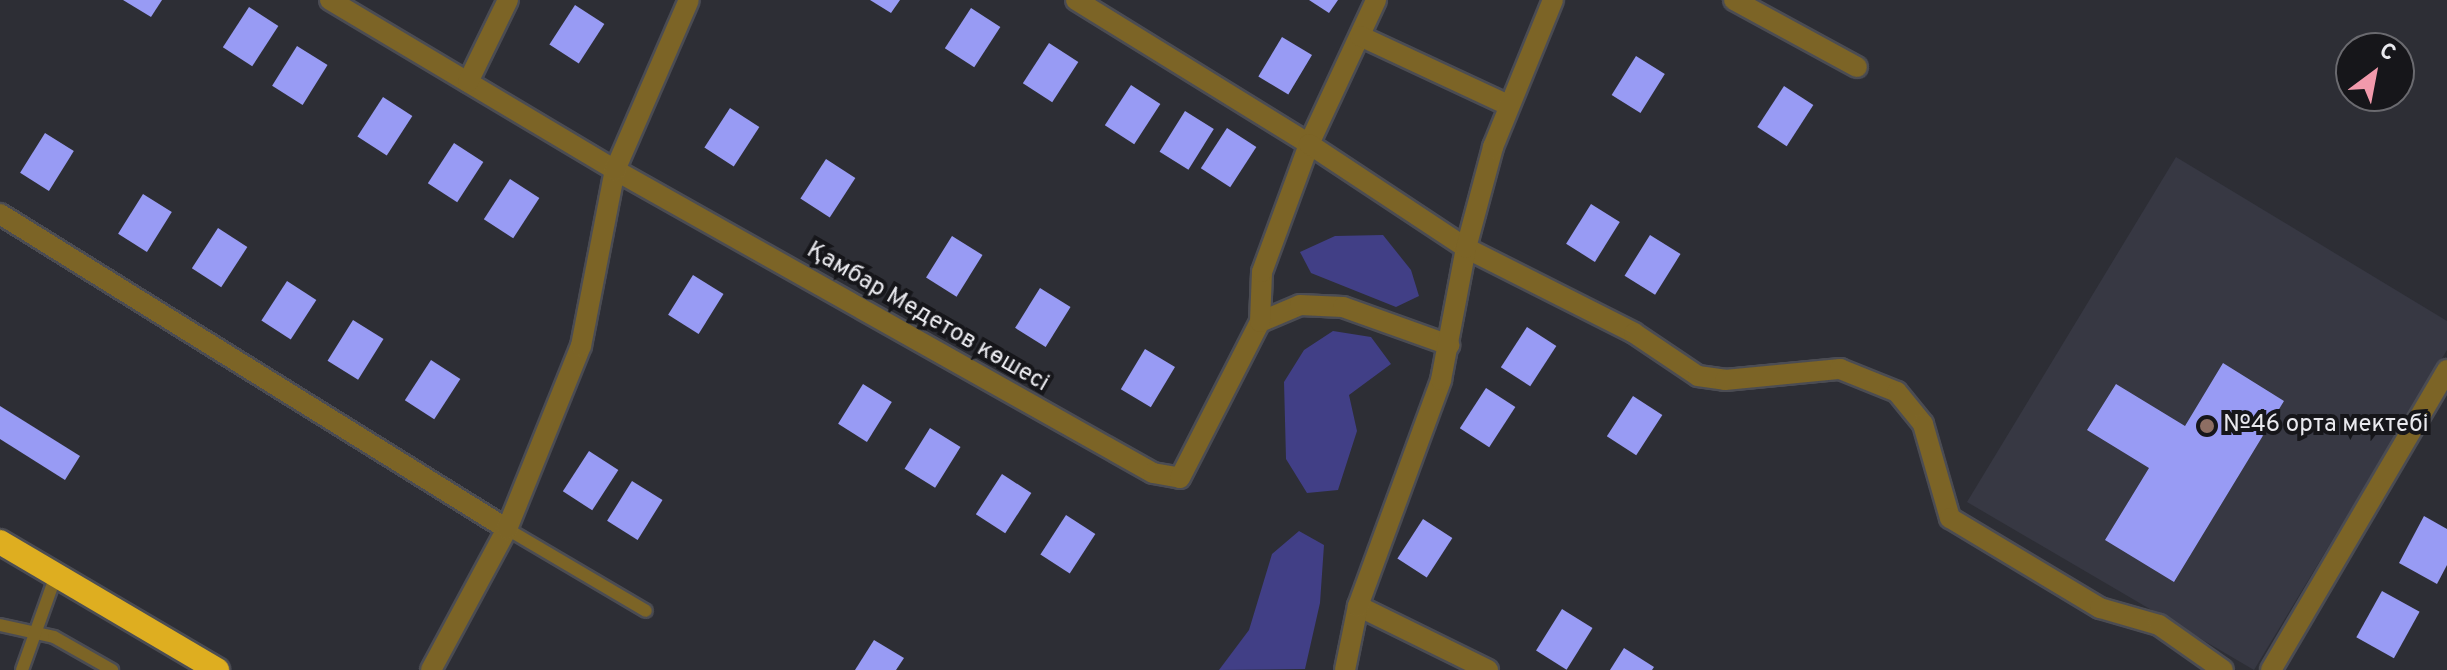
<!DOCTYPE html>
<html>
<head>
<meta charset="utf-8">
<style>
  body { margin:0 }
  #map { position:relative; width:2447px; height:670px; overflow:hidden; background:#2d2e35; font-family:Overpass,sans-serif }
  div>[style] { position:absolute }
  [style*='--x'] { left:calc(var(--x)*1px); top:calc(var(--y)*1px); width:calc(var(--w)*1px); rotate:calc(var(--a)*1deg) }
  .built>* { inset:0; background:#373843 }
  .green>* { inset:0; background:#413f86 }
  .building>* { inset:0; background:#989bf4; transform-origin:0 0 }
  .roads { filter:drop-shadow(2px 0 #4b4c53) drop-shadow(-2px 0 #4b4c53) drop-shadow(0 2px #4b4c53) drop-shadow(0 -2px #4b4c53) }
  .lane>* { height:12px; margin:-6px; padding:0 6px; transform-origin:6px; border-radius:6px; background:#7c6426 }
  .street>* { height:20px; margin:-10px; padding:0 10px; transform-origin:10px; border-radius:10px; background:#7c6426 }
  .highway>* { height:24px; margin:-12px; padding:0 12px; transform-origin:12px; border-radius:12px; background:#deae20 }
  .dots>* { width:22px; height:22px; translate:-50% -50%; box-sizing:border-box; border:4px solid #16161a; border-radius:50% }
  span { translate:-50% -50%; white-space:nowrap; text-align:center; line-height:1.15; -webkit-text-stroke:8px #16161a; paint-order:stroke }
  .street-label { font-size:24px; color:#e9e9ee }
  .poi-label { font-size:24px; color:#e9e9ee }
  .left { translate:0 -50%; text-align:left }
  .north { position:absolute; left:2335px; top:32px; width:80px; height:80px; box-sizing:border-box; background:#16161a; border:2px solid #6a6a6f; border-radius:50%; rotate:32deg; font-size:22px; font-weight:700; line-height:32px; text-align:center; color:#e9e9ee }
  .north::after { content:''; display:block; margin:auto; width:28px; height:36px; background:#f29aac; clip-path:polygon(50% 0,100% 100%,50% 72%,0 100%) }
</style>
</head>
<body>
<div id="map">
  <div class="built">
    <div style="clip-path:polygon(2176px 157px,2447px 321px,2447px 350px,2254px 670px,1967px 502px)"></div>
  </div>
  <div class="green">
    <div style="clip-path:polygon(1383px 235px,1411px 270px,1419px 296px,1396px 307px,1311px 273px,1300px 252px,1335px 236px)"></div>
    <div style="clip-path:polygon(1333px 331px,1371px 337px,1391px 364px,1349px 395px,1357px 431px,1338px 490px,1307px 493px,1286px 459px,1284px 382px,1304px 350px)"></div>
    <div style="clip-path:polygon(1299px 531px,1324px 545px,1320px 603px,1305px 669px,1219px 670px,1249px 630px,1272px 554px)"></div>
  </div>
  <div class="building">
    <div style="clip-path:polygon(123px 0,162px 0,151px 17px)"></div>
    <div style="clip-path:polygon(870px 0,900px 0,891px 13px)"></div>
    <div style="clip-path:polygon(1309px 0,1338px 0,1329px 13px)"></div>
    <div style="left:575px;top:5px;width:35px;height:47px;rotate:33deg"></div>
    <div style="left:249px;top:7px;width:35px;height:48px;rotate:33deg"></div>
    <div style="left:971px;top:8px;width:35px;height:48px;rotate:33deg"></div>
    <div style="left:1282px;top:37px;width:35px;height:46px;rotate:31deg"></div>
    <div style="left:1049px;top:43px;width:35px;height:48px;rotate:33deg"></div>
    <div style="left:297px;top:46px;width:36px;height:47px;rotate:32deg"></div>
    <div style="left:1636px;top:56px;width:34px;height:46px;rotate:32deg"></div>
    <div style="left:1131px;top:85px;width:35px;height:48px;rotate:33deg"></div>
    <div style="left:1784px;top:86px;width:35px;height:49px;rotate:33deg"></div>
    <div style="left:383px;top:97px;width:35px;height:47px;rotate:33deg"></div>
    <div style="left:730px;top:108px;width:35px;height:47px;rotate:33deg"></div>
    <div style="left:1185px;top:111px;width:34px;height:48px;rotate:32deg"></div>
    <div style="left:1227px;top:128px;width:35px;height:48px;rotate:33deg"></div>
    <div style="left:45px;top:133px;width:34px;height:47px;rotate:32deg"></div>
    <div style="left:454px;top:143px;width:35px;height:48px;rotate:33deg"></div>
    <div style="left:826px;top:159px;width:35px;height:47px;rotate:33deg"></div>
    <div style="left:510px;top:179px;width:35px;height:48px;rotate:33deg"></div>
    <div style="left:143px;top:194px;width:34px;height:47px;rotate:32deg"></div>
    <div style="left:1591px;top:204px;width:34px;height:47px;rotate:32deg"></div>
    <div style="left:218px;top:228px;width:35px;height:48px;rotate:33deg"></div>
    <div style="left:1650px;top:235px;width:36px;height:48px;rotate:32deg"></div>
    <div style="left:952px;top:236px;width:36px;height:49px;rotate:32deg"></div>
    <div style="left:693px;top:275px;width:36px;height:47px;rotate:32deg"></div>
    <div style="left:287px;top:281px;width:35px;height:47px;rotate:33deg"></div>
    <div style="left:1040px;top:288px;width:36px;height:47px;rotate:32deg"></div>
    <div style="left:353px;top:320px;width:36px;height:48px;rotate:32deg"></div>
    <div style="left:1527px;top:327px;width:35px;height:48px;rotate:33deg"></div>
    <div style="left:1145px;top:349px;width:35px;height:47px;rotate:31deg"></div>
    <div style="left:431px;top:360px;width:35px;height:48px;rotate:33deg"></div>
    <div style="clip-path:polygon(2223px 363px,2284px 401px,2174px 582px,2105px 540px,2149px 468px,2087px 430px,2116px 384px,2185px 426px)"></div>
    <div style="left:863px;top:384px;width:34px;height:47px;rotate:32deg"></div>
    <div style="left:1486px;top:388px;width:35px;height:48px;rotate:33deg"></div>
    <div style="left:1633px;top:396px;width:35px;height:48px;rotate:33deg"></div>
    <div style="clip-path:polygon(0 406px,80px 456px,65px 480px,0 439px)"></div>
    <div style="left:930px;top:428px;width:36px;height:48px;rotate:32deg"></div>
    <div style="left:589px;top:451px;width:35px;height:48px;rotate:33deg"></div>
    <div style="left:1002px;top:474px;width:35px;height:48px;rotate:33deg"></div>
    <div style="left:632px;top:481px;width:36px;height:47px;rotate:32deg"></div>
    <div style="left:1066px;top:515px;width:35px;height:47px;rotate:33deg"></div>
    <div style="clip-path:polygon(2424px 516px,2447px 529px,2447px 565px,2437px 584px,2399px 563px)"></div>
    <div style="left:1423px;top:519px;width:35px;height:47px;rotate:33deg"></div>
    <div style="left:2382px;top:591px;width:43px;height:53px;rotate:29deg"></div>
    <div style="left:1562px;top:609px;width:36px;height:49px;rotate:32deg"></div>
    <div style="clip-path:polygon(874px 640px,904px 658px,896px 670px,855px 670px)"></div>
    <div style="clip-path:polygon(1624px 648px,1654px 667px,1652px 670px,1610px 670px)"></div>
  </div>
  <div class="roads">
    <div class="lane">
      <div style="--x:507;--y:529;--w:161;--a:30.5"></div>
      <div style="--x:0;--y:625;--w:55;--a:12.5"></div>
      <div style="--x:54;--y:637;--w:67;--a:29.6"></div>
      <div style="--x:22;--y:670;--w:101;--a:-70.3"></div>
    </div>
    <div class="street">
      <div style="--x:330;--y:0;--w:332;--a:30.8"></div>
      <div style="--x:615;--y:170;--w:617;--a:29.39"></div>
      <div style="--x:1153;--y:473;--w:27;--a:10"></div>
      <div style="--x:1180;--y:478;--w:175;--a:-62.9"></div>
      <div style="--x:1260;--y:322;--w:43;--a:-23"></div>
      <div style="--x:1300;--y:305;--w:43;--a:2.7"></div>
      <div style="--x:1343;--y:307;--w:113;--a:19.7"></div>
      <div style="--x:1076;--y:0;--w:274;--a:31.7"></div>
      <div style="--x:1309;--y:144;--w:159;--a:-65"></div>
      <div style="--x:1734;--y:0;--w:140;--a:28.6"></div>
      <div style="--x:1360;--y:36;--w:163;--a:25"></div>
      <div style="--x:468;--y:82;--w:91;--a:-64"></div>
      <div style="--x:0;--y:214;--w:597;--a:31.85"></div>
      <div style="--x:1260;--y:322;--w:50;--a:-87.7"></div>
      <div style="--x:1262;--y:272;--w:136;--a:-69.8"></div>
      <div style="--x:1309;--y:144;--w:188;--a:33.5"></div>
      <div style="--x:1466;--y:248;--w:188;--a:26.8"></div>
      <div style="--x:1634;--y:333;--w:77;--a:33.9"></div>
      <div style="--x:1698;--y:376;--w:27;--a:8"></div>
      <div style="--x:1725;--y:380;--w:116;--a:-5.5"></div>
      <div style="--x:1840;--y:369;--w:61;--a:22"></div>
      <div style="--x:1897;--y:392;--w:41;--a:50.9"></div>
      <div style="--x:1923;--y:424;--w:98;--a:74"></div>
      <div style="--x:1950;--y:518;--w:175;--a:31"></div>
      <div style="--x:2100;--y:608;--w:61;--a:16.1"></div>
      <div style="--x:2159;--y:625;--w:78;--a:35.1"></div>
      <div style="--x:1358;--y:606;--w:145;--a:26.2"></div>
      <div style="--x:431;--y:670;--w:160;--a:-61.7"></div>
      <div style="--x:507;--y:529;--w:197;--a:-68"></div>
      <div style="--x:581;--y:346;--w:179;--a:-79.1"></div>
      <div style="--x:615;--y:170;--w:185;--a:-66.5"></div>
      <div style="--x:1345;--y:670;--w:65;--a:-78.5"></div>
      <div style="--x:1358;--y:606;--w:241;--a:-69.8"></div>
      <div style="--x:1441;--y:380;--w:134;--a:-79.3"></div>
      <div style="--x:1466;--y:248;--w:105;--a:-75"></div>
      <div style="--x:1493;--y:147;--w:159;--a:-67.8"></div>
      <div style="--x:2271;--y:670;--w:348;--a:-59.6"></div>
    </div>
    <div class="highway">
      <div style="--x:0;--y:542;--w:252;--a:30.5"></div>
    </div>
  </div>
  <div class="dots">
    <div style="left:2207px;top:426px;background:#8d6e63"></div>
  </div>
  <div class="street-label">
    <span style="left:927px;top:318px;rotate:30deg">Қамбар Медетов көшесі</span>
  </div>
  <div class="poi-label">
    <span class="left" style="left:2223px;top:426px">№46 орта мектебі</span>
  </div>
  <div class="north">С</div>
</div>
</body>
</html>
